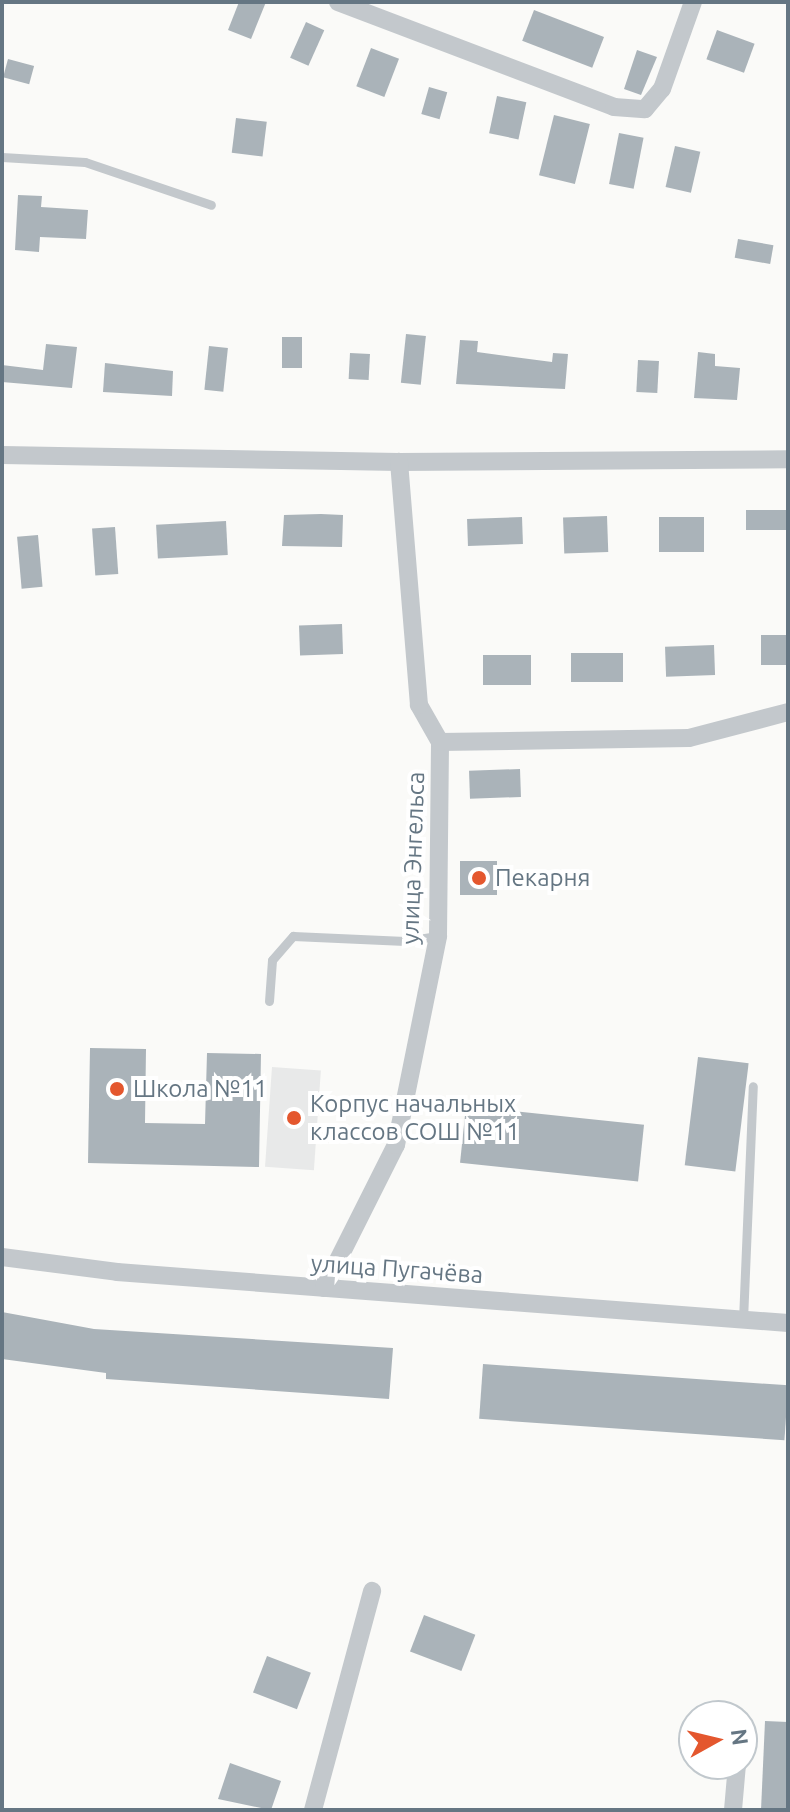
<!DOCTYPE html>
<html>
<head>
<meta charset="utf-8">
<style>
  body { margin:0 }
  #map { position:relative; width:790px; height:1812px; overflow:hidden; background:#fafaf8; font-family:Ubuntu,sans-serif }
  div>[style] { position:absolute }
  [style*='--x'] { left:calc(var(--x)*1px); top:calc(var(--y)*1px); width:calc(var(--w)*1px); rotate:calc(var(--a)*1deg) }
  .built>* { inset:0; background:#e8e9e9; transform-origin:0 0 }
  .building>* { inset:0; background:#aab3b9; transform-origin:0 0 }
  .service>* { height:9px; margin:-4.5px; padding:0 4.5px; transform-origin:4.5px; border-radius:4.5px; background:#c3c8cc }
  .minor>* { height:18px; margin:-9px; padding:0 9px; transform-origin:9px; border-radius:9px; background:#c3c8cc }
  .dots>* { width:22px; height:22px; translate:-50% -50%; box-sizing:border-box; border:4px solid #fff; border-radius:50% }
  span { translate:-50% -50%; white-space:nowrap; text-align:center; line-height:1.15; -webkit-text-stroke:8px #fff; paint-order:stroke }
  .street-label { font-size:24px; color:#657683 }
  .poi-label { font-size:24px; color:#657683 }
  .left { translate:0 -50%; text-align:left }
  .frame { position:absolute; inset:0; border:4px solid #657683; pointer-events:none }
  .north { position:absolute; left:678px; top:1700px; width:80px; height:80px; box-sizing:border-box; background:#fff; border:2px solid #c1c8cd; border-radius:50%; rotate:82deg; font-size:22px; font-weight:700; line-height:32px; text-align:center; color:#657683 }
  .north::after { content:''; display:block; margin:auto; width:28px; height:36px; background:#e4572e; clip-path:polygon(50% 0,100% 100%,50% 72%,0 100%) }
</style>
</head>
<body>
<div id="map">
  <div class="built">
    <div style="left:272px;top:1067px;width:49px;height:100px;rotate:4deg"></div>
  </div>
  <div class="building">
    <div style="clip-path:polygon(239px 2px,266px 2px,251px 39px,228px 30px)"></div>
    <div style="left:534px;top:10px;width:75px;height:33px;rotate:21deg"></div>
    <div style="left:306px;top:22px;width:20px;height:39px;rotate:24deg"></div>
    <div style="left:717px;top:30px;width:40px;height:31px;rotate:20deg"></div>
    <div style="left:371px;top:48px;width:30px;height:41px;rotate:21deg"></div>
    <div style="clip-path:polygon(637px 50px,657px 57px,641px 95px,624px 89px)"></div>
    <div style="left:8px;top:59px;width:27px;height:19px;rotate:15deg"></div>
    <div style="left:429px;top:87px;width:19px;height:28px;rotate:16deg"></div>
    <div style="left:497px;top:96px;width:30px;height:38px;rotate:12deg"></div>
    <div style="left:554px;top:115px;width:37px;height:62px;rotate:14deg"></div>
    <div style="left:236px;top:118px;width:31px;height:35px;rotate:7deg"></div>
    <div style="left:619px;top:133px;width:25px;height:52px;rotate:11deg"></div>
    <div style="left:675px;top:146px;width:26px;height:42px;rotate:13deg"></div>
    <div style="clip-path:polygon(18px 195px,42px 196px,41px 207px,88px 210px,86px 239px,40px 237px,39px 252px,15px 250px)"></div>
    <div style="left:738px;top:239px;width:36px;height:19px;rotate:10deg"></div>
    <div style="left:406px;top:334px;width:20px;height:49px;rotate:6deg"></div>
    <div style="left:282px;top:337px;width:20px;height:31px"></div>
    <div style="clip-path:polygon(460px 340px,478px 341px,477px 352px,552px 362px,553px 353px,568px 354px,565px 389px,456px 384px)"></div>
    <div style="clip-path:polygon(46px 344px,77px 347px,72px 388px,2px 382px,2px 365px,43px 370px)"></div>
    <div style="left:209px;top:346px;width:19px;height:44px;rotate:6deg"></div>
    <div style="clip-path:polygon(698px 352px,715px 354px,715px 366px,740px 368px,737px 400px,694px 398px)"></div>
    <div style="left:350px;top:353px;width:20px;height:26px;rotate:3deg"></div>
    <div style="left:638px;top:360px;width:21px;height:32px;rotate:3deg"></div>
    <div style="clip-path:polygon(105px 363px,173px 371px,172px 396px,103px 392px)"></div>
    <div style="left:788px;top:510px;width:20px;height:42px;rotate:90deg"></div>
    <div style="clip-path:polygon(321px 514px,343px 515px,342px 547px,282px 546px,284px 515px)"></div>
    <div style="left:607px;top:516px;width:36px;height:44px;rotate:88deg"></div>
    <div style="left:522px;top:517px;width:27px;height:55px;rotate:88deg"></div>
    <div style="left:704px;top:517px;width:35px;height:45px;rotate:90deg"></div>
    <div style="left:226px;top:521px;width:34px;height:70px;rotate:87deg"></div>
    <div style="left:115px;top:527px;width:47px;height:23px;rotate:86deg"></div>
    <div style="left:38px;top:535px;width:52px;height:21px;rotate:85deg"></div>
    <div style="left:342px;top:624px;width:30px;height:43px;rotate:88deg"></div>
    <div style="left:788px;top:635px;width:30px;height:27px;rotate:90deg"></div>
    <div style="left:714px;top:645px;width:30px;height:49px;rotate:88deg"></div>
    <div style="left:571px;top:653px;width:52px;height:29px"></div>
    <div style="left:483px;top:655px;width:48px;height:30px"></div>
    <div style="left:520px;top:769px;width:28px;height:51px;rotate:88deg"></div>
    <div style="left:460px;top:861px;width:37px;height:34px"></div>
    <div style="clip-path:polygon(90px 1048px,146px 1049px,145px 1123px,205px 1124px,207px 1053px,261px 1054px,259px 1167px,88px 1163px)"></div>
    <div style="left:698px;top:1057px;width:51px;height:109px;rotate:7deg"></div>
    <div style="left:466px;top:1106px;width:179px;height:57px;rotate:6deg"></div>
    <div style="clip-path:polygon(2px 1312px,94px 1329px,393px 1348px,389px 1399px,106px 1379px,106px 1373px,2px 1359px)"></div>
    <div style="left:483px;top:1364px;width:306px;height:55px;rotate:4deg"></div>
    <div style="left:424px;top:1615px;width:55px;height:39px;rotate:21deg"></div>
    <div style="left:267px;top:1656px;width:47px;height:39px;rotate:21deg"></div>
    <div style="clip-path:polygon(765px 1721px,788px 1722px,788px 1810px,761px 1810px)"></div>
    <div style="clip-path:polygon(230px 1763px,281px 1781px,271px 1810px,218px 1799px)"></div>
  </div>
  <div class="service">
    <div style="--x:2;--y:157;--w:83;--a:3.4"></div>
    <div style="--x:85;--y:162;--w:133;--a:18.8"></div>
    <div style="--x:269;--y:1001;--w:41;--a:-85.8"></div>
    <div style="--x:272;--y:960;--w:32;--a:-49"></div>
    <div style="--x:293;--y:936;--w:112;--a:2.6"></div>
    <div style="--x:405;--y:941;--w:33;--a:-9"></div>
    <div style="--x:743;--y:1320;--w:234;--a:-87.6"></div>
  </div>
  <div class="minor">
    <div style="--x:338;--y:2;--w:295;--a:20.8"></div>
    <div style="--x:614;--y:107;--w:31;--a:4"></div>
    <div style="--x:645;--y:109;--w:26;--a:-50"></div>
    <div style="--x:662;--y:89;--w:92;--a:-70.4"></div>
    <div style="--x:2;--y:455;--w:397;--a:1"></div>
    <div style="--x:399;--y:462;--w:389;--a:-0.4"></div>
    <div style="--x:440;--y:742;--w:249;--a:-0.9"></div>
    <div style="--x:689;--y:738;--w:102;--a:-14.7"></div>
    <div style="--x:2;--y:1257;--w:116;--a:7.4"></div>
    <div style="--x:117;--y:1272;--w:673;--a:4.35"></div>
    <div style="--x:324;--y:1288;--w:160;--a:-63.3"></div>
    <div style="--x:396;--y:1145;--w:213;--a:-78.6"></div>
    <div style="--x:438;--y:936;--w:194;--a:-89.4"></div>
    <div style="--x:440;--y:742;--w:43;--a:-119.6"></div>
    <div style="--x:419;--y:705;--w:244;--a:-94.7"></div>
    <div style="--x:742;--y:1738;--w:7;--a:-56"></div>
    <div style="--x:313;--y:1810;--w:227;--a:-74.9"></div>
    <div style="--x:733;--y:1810;--w:46;--a:-85"></div>
  </div>
  <div class="dots">
    <div style="left:479px;top:878px;background:#e4572e"></div>
    <div style="left:117px;top:1089px;background:#e4572e"></div>
    <div style="left:294px;top:1118px;background:#e4572e"></div>
  </div>
  <div class="street-label">
    <span style="left:413px;top:858px;rotate:-88deg">улица Энгельса</span>
    <span style="left:397px;top:1269px;rotate:4deg">улица Пугачёва</span>
  </div>
  <div class="poi-label">
    <span class="left" style="left:495px;top:878px">Пекарня</span>
    <span class="left" style="left:133px;top:1089px">Школа №11</span>
    <span class="left" style="left:310px;top:1118px">Корпус начальных<br>классов СОШ №11</span>
  </div>
  <div class="frame"></div>
  <div class="north">N</div>
</div>
</body>
</html>
